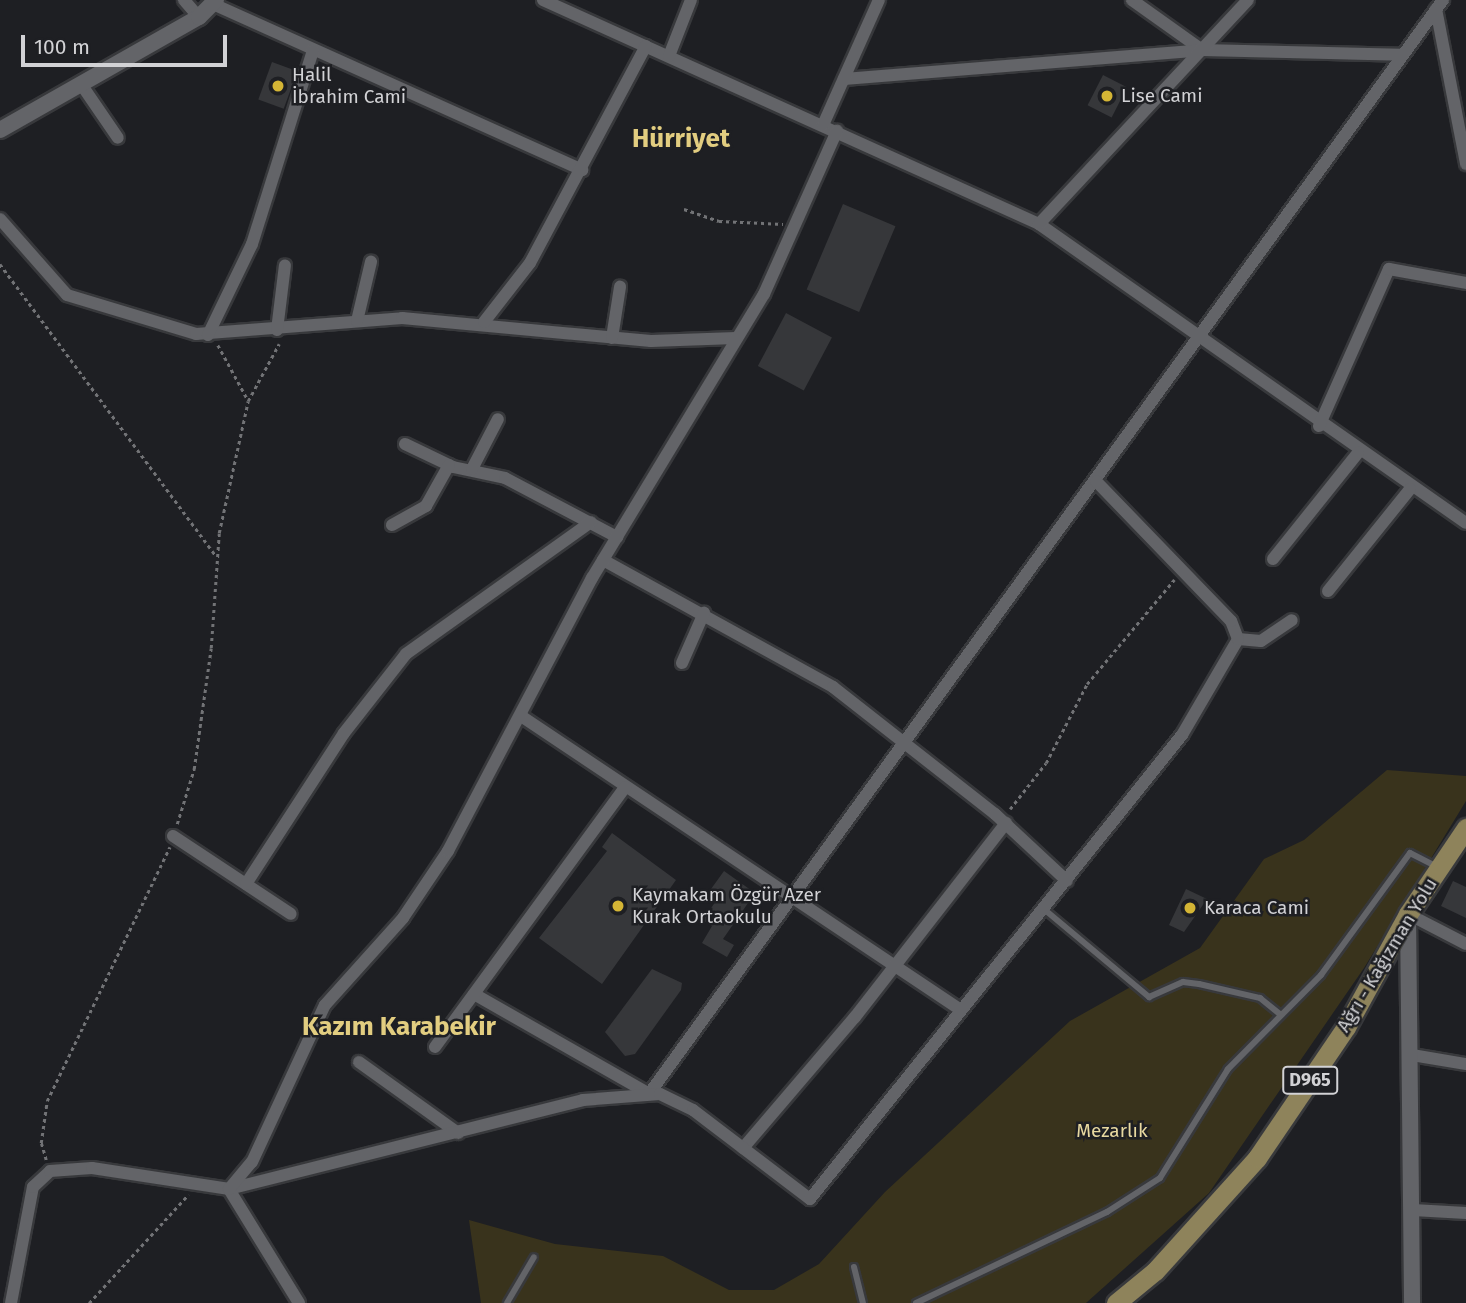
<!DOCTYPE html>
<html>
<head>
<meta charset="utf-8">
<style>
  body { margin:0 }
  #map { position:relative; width:1466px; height:1303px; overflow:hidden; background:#1e1f23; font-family:"Fira Sans",sans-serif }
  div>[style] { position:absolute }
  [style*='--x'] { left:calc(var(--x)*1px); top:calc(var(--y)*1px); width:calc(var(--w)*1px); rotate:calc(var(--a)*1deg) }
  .green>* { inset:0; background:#39331c }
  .building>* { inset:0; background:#36373a; transform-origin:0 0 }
  .path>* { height:2.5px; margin-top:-1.25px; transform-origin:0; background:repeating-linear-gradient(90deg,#727376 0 3.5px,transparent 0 7px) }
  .roads { filter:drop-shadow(2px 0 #38393c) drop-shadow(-2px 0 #38393c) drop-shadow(0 2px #38393c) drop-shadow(0 -2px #38393c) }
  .service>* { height:6px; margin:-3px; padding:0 3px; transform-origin:3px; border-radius:3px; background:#636468 }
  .minor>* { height:12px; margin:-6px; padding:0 6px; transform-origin:6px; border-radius:6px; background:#636468 }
  .tertiary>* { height:16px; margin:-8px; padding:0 8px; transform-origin:8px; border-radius:8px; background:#636468 }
  .primary>* { height:19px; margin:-9.5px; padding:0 9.5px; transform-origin:9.5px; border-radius:9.5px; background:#8e835b }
  .dots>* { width:19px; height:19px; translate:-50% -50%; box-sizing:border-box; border:4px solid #1e1f23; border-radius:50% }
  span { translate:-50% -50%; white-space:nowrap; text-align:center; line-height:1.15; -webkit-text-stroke:5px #1e1f23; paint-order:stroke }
  .shield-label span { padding:2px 5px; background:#1e1f23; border:2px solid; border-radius:5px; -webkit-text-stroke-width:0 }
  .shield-label { font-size:18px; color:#d2d2d5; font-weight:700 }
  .poi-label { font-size:19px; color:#d2d2d5 }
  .left { translate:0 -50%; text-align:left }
  .street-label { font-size:19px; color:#d2d2d5 }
  .park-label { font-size:19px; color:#e8d9a0 }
  .district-label { font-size:26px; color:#e2cd80; font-weight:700 }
  .scale { position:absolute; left:21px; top:35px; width:206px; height:32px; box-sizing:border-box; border:4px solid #d2d2d5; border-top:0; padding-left:9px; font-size:21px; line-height:24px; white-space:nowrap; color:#d2d2d5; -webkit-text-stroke:5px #1e1f23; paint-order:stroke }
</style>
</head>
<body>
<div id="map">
  <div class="green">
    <div style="clip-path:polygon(1387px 770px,1466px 776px,1466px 801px,1364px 968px,1209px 1193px,1086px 1303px,481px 1303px,469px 1220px,555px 1244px,663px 1256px,729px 1290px,774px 1290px,819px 1264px,885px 1192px,1070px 1021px,1200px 948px,1264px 859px,1304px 840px)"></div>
  </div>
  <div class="building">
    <div style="left:272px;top:62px;width:27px;height:40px;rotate:20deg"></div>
    <div style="left:1103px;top:75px;width:27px;height:34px;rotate:27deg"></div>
    <div style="left:843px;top:204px;width:57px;height:93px;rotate:23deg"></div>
    <div style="left:786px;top:313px;width:52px;height:60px;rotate:28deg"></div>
    <div style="clip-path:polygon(612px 833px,676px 880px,602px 984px,539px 938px,607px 851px,602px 847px)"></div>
    <div style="clip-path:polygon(724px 871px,755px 893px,723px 939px,734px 945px,727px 957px,702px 943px,712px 926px,703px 920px,720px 895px,711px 889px)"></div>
    <div style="clip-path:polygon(1453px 881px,1466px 887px,1466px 918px,1441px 906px)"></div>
    <div style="clip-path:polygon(1186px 889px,1207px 899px,1184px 932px,1169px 925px)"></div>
    <div style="clip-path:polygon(652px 969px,682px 983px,681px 990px,635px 1054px,625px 1056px,605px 1032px)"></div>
  </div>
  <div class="path">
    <div style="--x:684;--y:209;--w:37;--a:19"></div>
    <div style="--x:719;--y:221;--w:64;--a:2.7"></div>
    <div style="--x:0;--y:264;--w:363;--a:53.5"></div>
    <div style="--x:218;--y:345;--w:63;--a:61.4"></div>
    <div style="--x:1010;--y:809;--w:58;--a:-52"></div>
    <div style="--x:1046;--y:763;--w:89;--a:-62.6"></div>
    <div style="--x:1087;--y:684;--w:136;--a:-50.1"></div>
    <div style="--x:177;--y:824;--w:58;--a:-72.8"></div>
    <div style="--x:194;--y:769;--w:122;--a:-82"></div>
    <div style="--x:211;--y:648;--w:115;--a:-86"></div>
    <div style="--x:219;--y:533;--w:135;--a:-77.6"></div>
    <div style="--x:248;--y:401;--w:65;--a:-61.5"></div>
    <div style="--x:46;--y:1160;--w:18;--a:-106"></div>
    <div style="--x:41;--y:1143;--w:42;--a:-81.9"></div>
    <div style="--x:47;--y:1101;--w:282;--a:-64.2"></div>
    <div style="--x:89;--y:1303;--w:147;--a:-47.5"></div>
  </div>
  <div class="roads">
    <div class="service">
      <div style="--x:1045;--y:910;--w:136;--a:39.9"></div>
      <div style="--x:1149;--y:997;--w:37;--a:-24"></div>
      <div style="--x:1183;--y:982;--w:16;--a:7"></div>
      <div style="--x:1199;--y:984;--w:63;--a:12.9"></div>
      <div style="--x:1260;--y:998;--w:26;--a:39"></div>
      <div style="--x:854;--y:1267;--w:37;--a:76"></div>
      <div style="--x:507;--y:1303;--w:53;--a:-59.6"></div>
      <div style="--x:916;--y:1303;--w:212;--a:-25.5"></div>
      <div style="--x:1107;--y:1212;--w:63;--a:-32.7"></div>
      <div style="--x:1160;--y:1178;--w:128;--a:-58"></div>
      <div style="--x:1228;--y:1069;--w:132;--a:-45.3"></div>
      <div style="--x:1321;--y:975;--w:151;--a:-53.9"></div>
      <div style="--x:1410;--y:853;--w:30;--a:27"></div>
    </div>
    <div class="minor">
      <div style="--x:184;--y:0;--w:23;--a:49"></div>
      <div style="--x:543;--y:0;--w:544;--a:24.3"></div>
      <div style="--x:1039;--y:224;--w:521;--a:35"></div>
      <div style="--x:1132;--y:0;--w:86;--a:35.5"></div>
      <div style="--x:213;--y:4;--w:405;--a:24.2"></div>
      <div style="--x:1436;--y:9;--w:158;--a:79"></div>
      <div style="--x:669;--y:56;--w:60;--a:-68.6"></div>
      <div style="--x:844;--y:79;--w:359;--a:-4.6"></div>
      <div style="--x:1202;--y:50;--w:199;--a:1.4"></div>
      <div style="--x:81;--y:84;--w:65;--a:55.6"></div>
      <div style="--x:823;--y:125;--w:137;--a:-65.9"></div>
      <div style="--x:0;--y:219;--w:101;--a:48.6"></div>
      <div style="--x:67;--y:295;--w:135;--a:16.8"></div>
      <div style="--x:196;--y:334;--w:207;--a:-4.4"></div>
      <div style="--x:402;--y:318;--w:250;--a:5.3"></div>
      <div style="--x:651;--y:341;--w:85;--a:-2"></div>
      <div style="--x:1039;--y:224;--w:306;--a:-47"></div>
      <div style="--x:357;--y:321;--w:61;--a:-76.7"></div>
      <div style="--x:484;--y:322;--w:75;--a:-52.1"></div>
      <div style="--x:530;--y:263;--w:246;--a:-61.9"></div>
      <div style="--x:277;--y:330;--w:65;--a:-83"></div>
      <div style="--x:208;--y:335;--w:101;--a:-64.2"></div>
      <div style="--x:252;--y:244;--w:203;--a:-72.5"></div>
      <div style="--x:612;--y:338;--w:52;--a:-81.1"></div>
      <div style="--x:1319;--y:426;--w:172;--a:-66"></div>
      <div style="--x:1389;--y:269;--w:78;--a:10.3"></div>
      <div style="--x:405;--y:444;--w:53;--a:25.6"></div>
      <div style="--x:453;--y:467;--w:53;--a:11.9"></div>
      <div style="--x:505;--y:478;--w:127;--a:27.8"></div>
      <div style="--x:472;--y:469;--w:56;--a:-62.5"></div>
      <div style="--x:392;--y:525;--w:39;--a:-29"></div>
      <div style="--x:426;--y:506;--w:47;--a:-60.7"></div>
      <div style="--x:1273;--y:559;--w:136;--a:-51.3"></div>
      <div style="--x:603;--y:560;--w:263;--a:28.9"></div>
      <div style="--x:833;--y:687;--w:206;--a:38.1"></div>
      <div style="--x:995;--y:814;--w:98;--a:42.9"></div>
      <div style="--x:1328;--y:591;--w:131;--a:-51.2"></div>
      <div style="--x:1238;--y:639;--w:23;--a:5"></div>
      <div style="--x:1261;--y:641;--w:37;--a:-34"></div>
      <div style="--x:682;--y:663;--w:55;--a:-66.3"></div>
      <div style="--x:521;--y:716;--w:529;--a:33.75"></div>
      <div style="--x:173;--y:836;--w:141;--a:33.5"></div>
      <div style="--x:246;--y:884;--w:180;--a:-57"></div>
      <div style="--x:344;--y:733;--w:100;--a:-51.9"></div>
      <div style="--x:406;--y:654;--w:227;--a:-35.5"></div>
      <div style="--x:1408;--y:914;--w:65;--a:27.3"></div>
      <div style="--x:474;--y:994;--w:202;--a:29.7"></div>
      <div style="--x:649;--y:1094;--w:1352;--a:-54.03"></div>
      <div style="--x:435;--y:1047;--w:322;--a:-53.8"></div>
      <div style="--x:1412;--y:1055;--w:55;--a:9.5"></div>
      <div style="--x:359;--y:1062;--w:122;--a:35.6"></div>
      <div style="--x:743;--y:1148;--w:172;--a:-49.5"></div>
      <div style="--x:855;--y:1017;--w:246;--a:-52.1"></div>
      <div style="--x:1413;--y:1210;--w:53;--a:3.2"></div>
      <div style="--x:11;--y:1303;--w:118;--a:-79.3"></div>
      <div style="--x:33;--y:1187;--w:23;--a:-43"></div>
      <div style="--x:50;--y:1171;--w:42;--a:-4.1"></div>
      <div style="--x:92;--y:1168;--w:139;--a:8.7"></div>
      <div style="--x:229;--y:1189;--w:365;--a:-14.1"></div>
      <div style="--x:583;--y:1100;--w:77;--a:-4.5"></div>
      <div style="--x:660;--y:1094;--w:37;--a:26"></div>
      <div style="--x:693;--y:1110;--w:147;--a:37.3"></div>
      <div style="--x:810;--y:1199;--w:595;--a:-51.28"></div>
      <div style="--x:1182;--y:735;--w:111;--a:-59.7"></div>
      <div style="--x:1238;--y:639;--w:19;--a:-111"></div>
      <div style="--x:1231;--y:621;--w:194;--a:-134"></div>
      <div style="--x:299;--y:1303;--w:134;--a:-121.6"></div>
      <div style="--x:229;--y:1189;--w:35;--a:-50"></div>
      <div style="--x:252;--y:1162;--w:173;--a:-65.1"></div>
      <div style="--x:325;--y:1005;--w:117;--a:-48.1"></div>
      <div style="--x:403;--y:918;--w:81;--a:-56.1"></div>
      <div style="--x:448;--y:851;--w:309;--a:-62.2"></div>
      <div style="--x:592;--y:578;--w:332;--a:-58.8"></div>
      <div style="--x:764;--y:294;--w:179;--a:-65.9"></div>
    </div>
    <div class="tertiary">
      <div style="--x:0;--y:130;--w:229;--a:-29.6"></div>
      <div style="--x:199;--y:17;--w:24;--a:-45"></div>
      <div style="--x:1408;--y:914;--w:389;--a:89.4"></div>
    </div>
    <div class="primary">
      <div style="--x:1116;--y:1303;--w:50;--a:-39.4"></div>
      <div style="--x:1155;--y:1271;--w:152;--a:-47.9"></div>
      <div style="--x:1257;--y:1158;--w:158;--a:-55.8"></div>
      <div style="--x:1346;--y:1027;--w:129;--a:-61.2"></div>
      <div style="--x:1408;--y:914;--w:104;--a:-56"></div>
    </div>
  </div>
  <div class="dots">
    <div style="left:278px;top:86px;background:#d4b535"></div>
    <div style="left:1107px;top:96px;background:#d4b535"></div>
    <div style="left:618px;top:906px;background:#d4b535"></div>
    <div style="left:1190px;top:908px;background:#d4b535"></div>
  </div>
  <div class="shield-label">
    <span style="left:1310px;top:1080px">D965</span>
  </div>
  <div class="poi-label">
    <span class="left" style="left:292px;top:86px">Halil<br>İbrahim Cami</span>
    <span class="left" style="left:1121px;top:96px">Lise Cami</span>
    <span class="left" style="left:632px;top:906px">Kaymakam Özgür Azer<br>Kurak Ortaokulu</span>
    <span class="left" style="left:1204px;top:908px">Karaca Cami</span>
  </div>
  <div class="street-label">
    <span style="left:1387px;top:955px;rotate:-59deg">Ağrı - Kağızman Yolu</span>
  </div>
  <div class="park-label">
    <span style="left:1112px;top:1131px">Mezarlık</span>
  </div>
  <div class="district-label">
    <span style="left:681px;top:139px">Hürriyet</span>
    <span style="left:399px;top:1027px">Kazım Karabekir</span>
  </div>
  <div class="scale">100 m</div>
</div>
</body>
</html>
